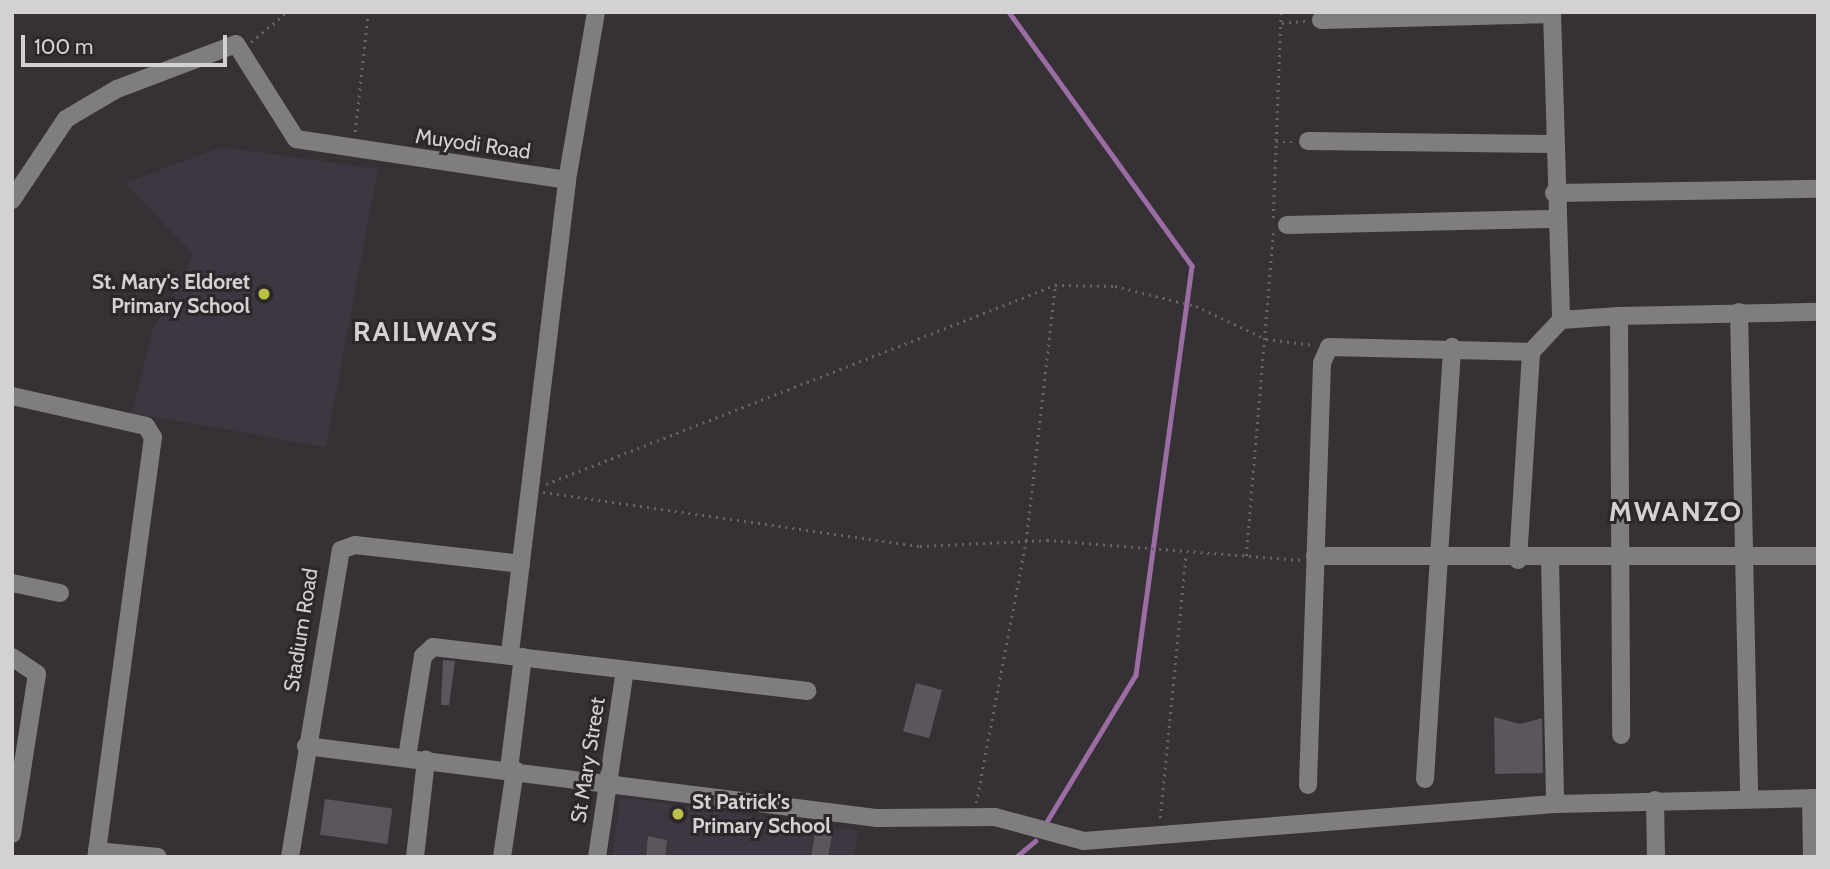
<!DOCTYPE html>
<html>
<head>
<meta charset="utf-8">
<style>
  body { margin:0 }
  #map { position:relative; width:1830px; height:869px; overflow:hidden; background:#353135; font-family:Cabin,sans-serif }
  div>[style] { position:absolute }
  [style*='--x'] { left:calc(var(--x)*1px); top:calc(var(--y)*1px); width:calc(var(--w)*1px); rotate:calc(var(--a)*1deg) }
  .built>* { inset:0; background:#3e3640 }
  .stream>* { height:4.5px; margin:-2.25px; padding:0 2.25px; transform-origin:2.25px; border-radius:2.25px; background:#9c6da4 }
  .building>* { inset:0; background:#5a565b; transform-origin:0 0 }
  .path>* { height:2.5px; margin-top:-1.25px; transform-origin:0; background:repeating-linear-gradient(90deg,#666266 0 2px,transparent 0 7px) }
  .minor>* { height:18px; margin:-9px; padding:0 9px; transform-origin:9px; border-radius:9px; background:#7f7d7f }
  .dots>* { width:19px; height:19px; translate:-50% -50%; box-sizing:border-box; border:4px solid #2b272b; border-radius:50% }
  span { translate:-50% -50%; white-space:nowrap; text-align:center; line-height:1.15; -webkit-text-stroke:6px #2b272b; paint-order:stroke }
  .street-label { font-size:21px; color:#d4d1d4 }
  .poi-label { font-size:21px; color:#d4d1d4; font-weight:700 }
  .right { translate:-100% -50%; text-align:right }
  .left { translate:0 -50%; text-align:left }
  .district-label { font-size:28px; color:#d4d1d4; font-weight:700; letter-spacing:2px }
  .frame { position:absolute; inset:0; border:14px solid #d4d1d4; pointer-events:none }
  .scale { position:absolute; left:21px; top:35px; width:206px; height:32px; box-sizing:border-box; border:4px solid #d4d1d4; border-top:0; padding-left:9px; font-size:21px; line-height:24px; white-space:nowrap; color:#d4d1d4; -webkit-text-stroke:5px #2b272b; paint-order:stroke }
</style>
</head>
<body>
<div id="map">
  <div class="built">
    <div style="clip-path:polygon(221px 147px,378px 169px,326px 447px,132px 413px,152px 332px,194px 255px,125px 183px)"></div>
    <div style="clip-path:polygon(620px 797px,858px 831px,854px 857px,612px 857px)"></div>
  </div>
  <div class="stream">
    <div style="--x:1009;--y:12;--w:313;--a:54.2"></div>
    <div style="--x:1192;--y:266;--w:413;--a:97.8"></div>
    <div style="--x:1136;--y:675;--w:172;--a:121.2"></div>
    <div style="--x:1016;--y:857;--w:25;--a:-40"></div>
  </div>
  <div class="building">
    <div style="clip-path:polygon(443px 660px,455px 661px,449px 705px,441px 705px)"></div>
    <div style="left:916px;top:683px;width:27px;height:50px;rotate:15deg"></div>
    <div style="clip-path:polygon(1494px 717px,1520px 724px,1542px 718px,1543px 773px,1495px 774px)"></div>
    <div style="left:325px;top:799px;width:68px;height:36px;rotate:8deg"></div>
    <div style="clip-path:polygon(815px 833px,832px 835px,828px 857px,811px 857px)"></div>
    <div style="clip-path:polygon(648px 836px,667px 840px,665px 857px,646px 857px)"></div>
  </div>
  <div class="path">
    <div style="--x:1282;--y:23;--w:25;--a:-5"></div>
    <div style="--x:251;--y:42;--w:47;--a:-39.8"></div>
    <div style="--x:355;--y:132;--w:121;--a:-83.8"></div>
    <div style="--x:1276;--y:142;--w:18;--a:0"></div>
    <div style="--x:1273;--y:218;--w:206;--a:-87.8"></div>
    <div style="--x:546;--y:484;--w:547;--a:-21.35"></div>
    <div style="--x:543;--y:492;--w:381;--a:8.2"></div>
    <div style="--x:920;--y:546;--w:127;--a:-2.7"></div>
    <div style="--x:1047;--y:540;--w:256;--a:4.5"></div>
    <div style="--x:1246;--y:556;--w:325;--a:-85.2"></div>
    <div style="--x:976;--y:803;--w:267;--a:-79.2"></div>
    <div style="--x:1026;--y:541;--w:258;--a:-83.5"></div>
    <div style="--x:1055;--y:285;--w:60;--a:1"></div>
    <div style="--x:1115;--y:286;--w:83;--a:13.9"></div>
    <div style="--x:1196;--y:306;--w:77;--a:25.2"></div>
    <div style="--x:1266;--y:339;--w:49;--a:7"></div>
    <div style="--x:1160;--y:818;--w:265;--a:-84.4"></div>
  </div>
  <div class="minor">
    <div style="--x:1552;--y:12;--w:308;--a:88.3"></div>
    <div style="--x:1561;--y:320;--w:58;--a:-3.9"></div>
    <div style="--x:1619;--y:316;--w:419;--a:89.7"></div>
    <div style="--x:1321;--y:20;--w:231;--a:-1.5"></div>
    <div style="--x:1308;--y:141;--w:247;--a:0.7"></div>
    <div style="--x:1554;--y:193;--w:264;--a:-0.9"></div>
    <div style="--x:12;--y:200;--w:97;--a:-56.3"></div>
    <div style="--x:66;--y:119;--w:59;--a:-30.5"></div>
    <div style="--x:117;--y:89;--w:127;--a:-20.7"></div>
    <div style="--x:236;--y:44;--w:112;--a:57.7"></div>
    <div style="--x:296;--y:139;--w:274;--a:8.6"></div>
    <div style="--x:1287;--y:225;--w:269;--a:-1.3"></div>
    <div style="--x:1739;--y:312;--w:485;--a:88.8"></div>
    <div style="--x:1619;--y:316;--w:199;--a:-1.2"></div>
    <div style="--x:12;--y:396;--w:137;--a:12.6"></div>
    <div style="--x:146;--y:426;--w:13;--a:58"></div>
    <div style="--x:153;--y:437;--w:424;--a:97.7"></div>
    <div style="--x:1315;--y:556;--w:503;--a:0"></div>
    <div style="--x:1550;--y:559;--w:245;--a:88.8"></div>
    <div style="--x:1518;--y:560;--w:208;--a:-86.4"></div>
    <div style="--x:12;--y:583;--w:49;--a:11.8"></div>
    <div style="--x:510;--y:653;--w:476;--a:-83.1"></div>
    <div style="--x:567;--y:180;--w:170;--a:-80.2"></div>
    <div style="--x:12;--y:657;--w:30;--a:34"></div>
    <div style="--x:37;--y:674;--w:162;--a:98.9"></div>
    <div style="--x:306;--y:746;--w:576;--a:7.19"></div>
    <div style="--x:877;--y:818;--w:118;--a:-0.5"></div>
    <div style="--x:995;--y:817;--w:92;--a:15.1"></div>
    <div style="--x:1084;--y:841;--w:472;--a:-4.5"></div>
    <div style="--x:1555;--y:804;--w:263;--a:-1.3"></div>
    <div style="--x:407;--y:757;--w:102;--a:-81"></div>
    <div style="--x:423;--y:656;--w:13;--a:-42"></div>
    <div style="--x:433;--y:647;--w:377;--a:6.7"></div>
    <div style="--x:509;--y:769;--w:113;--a:-82.9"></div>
    <div style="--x:1425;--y:779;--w:433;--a:-86.4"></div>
    <div style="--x:1308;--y:785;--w:422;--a:-88.1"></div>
    <div style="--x:1322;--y:363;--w:17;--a:-66"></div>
    <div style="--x:1329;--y:347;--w:202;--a:1.4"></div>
    <div style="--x:1531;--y:352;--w:44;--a:-46.8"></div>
    <div style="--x:1811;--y:798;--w:59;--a:89"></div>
    <div style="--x:1655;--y:800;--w:57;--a:89"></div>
    <div style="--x:97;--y:851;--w:61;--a:5.6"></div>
    <div style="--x:290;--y:857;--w:311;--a:-80.6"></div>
    <div style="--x:341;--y:550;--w:15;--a:-20"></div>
    <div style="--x:355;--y:545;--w:167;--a:6.5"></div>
    <div style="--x:415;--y:857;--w:98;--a:-83.5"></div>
    <div style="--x:502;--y:857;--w:88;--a:-81.5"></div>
    <div style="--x:597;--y:857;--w:189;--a:-81.5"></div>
  </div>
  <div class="dots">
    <div style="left:264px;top:294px;background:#bac045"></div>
    <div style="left:678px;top:814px;background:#bac045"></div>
  </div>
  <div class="street-label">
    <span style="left:473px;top:144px;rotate:8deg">Muyodi Road</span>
    <span style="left:301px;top:630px;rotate:-81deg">Stadium Road</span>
    <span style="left:588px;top:760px;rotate:-81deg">St Mary Street</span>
  </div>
  <div class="poi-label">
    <span class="right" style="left:250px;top:294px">St. Mary's Eldoret<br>Primary School</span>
    <span class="left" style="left:692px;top:814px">St Patrick's<br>Primary School</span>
  </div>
  <div class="district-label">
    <span style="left:426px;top:331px">RAILWAYS</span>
    <span style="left:1676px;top:511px">MWANZO</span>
  </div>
  <div class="frame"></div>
  <div class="scale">100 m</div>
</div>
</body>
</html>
